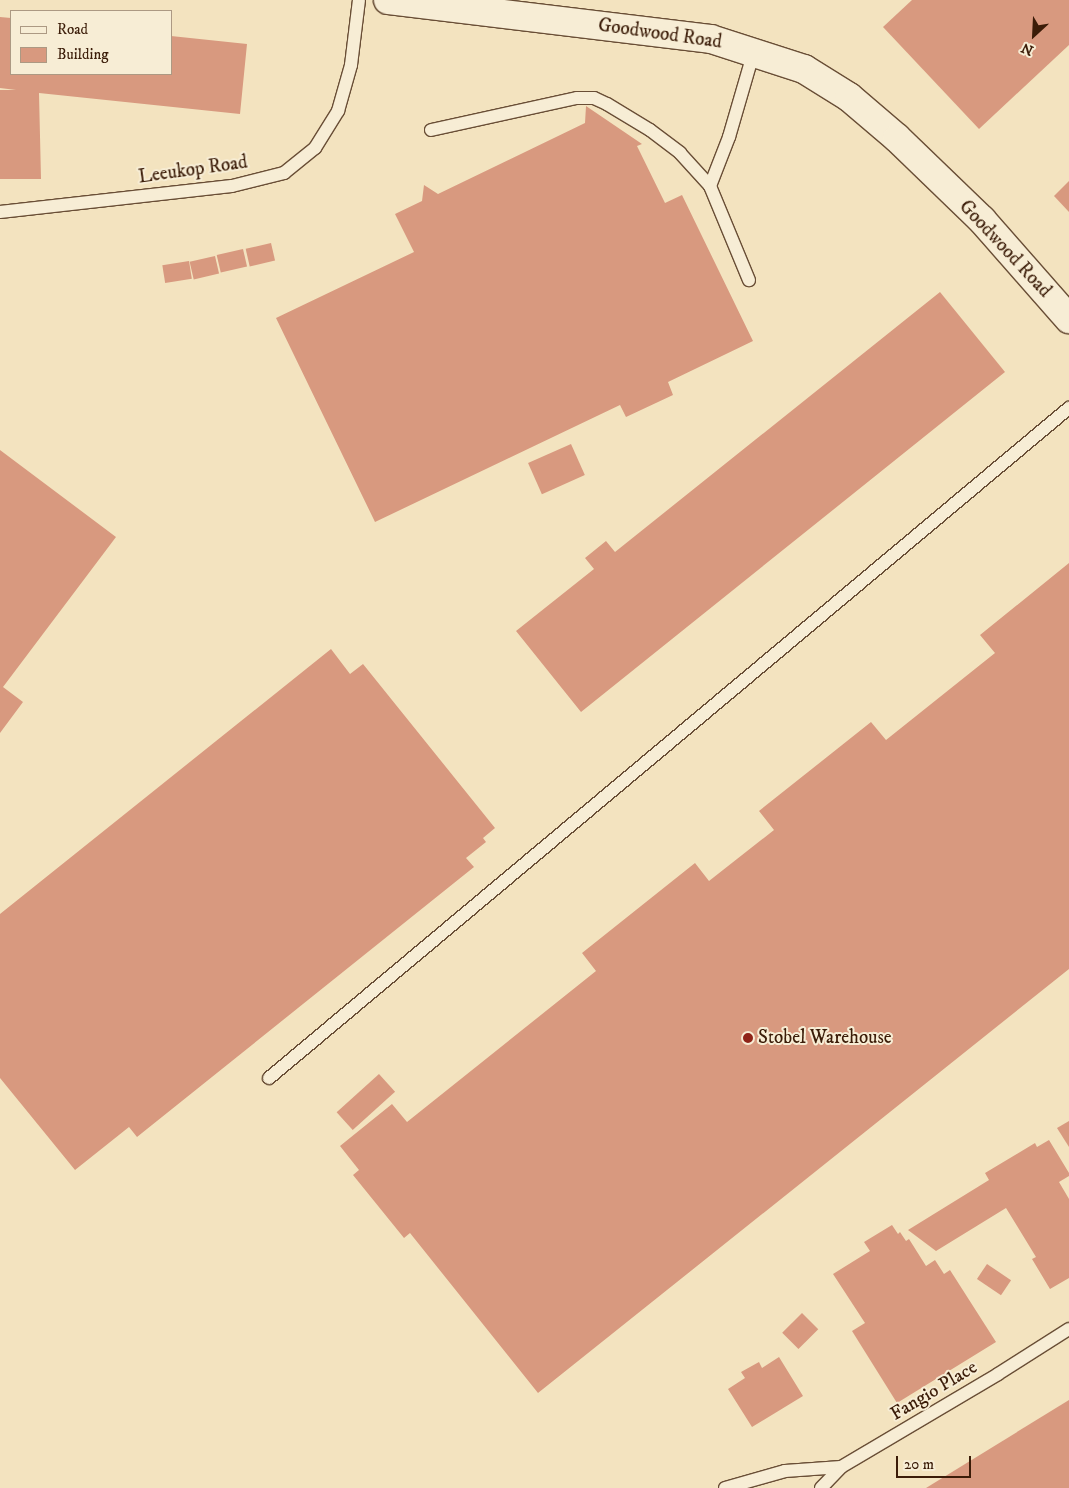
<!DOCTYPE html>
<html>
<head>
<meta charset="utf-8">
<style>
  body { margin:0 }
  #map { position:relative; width:1069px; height:1488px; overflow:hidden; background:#f3e3bf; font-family:"IM FELL DW Pica",serif }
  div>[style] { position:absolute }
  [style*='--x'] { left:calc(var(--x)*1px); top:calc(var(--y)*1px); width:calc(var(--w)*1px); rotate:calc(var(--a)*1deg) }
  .building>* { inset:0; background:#d8997f; transform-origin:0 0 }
  .roads { filter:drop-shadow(1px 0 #694e36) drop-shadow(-1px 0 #694e36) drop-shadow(0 1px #694e36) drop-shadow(0 -1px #694e36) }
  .service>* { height:12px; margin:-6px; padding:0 6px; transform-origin:6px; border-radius:6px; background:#f7edd5 }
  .tertiary>* { height:28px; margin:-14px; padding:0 14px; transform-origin:14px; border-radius:14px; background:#f7edd5 }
  .dots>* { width:14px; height:14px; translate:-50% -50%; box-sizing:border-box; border:2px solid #f7edd5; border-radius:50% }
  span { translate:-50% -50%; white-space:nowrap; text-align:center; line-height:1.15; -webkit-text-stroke:4px #f7edd5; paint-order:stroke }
  .street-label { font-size:19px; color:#3b1c08 }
  .poi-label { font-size:19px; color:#3b1c08 }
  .left { translate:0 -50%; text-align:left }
  .legend { position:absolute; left:10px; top:10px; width:162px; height:65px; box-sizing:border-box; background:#f7edd5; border:1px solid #ac9983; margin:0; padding:6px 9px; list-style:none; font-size:15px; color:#3b1c08 }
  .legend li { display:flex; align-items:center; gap:10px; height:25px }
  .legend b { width:25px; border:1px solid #ac9983 }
  .north { position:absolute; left:1009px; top:10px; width:50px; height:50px; -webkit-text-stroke:4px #f7edd5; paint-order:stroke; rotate:205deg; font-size:14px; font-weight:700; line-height:20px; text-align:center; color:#3b1c08 }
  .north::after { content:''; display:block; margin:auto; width:18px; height:22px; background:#3b1c08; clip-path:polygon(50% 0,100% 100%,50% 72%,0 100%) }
  .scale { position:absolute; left:896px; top:1456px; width:75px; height:22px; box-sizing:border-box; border:2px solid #3b1c08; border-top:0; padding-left:6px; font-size:15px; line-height:18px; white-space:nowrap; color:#3b1c08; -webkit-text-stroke:4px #f7edd5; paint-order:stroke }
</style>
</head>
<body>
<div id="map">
  <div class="building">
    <div style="clip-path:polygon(912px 0,1069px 0,1069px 45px,979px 129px,883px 27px)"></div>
    <div style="clip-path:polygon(0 17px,11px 18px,11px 74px,171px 74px,171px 36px,247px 44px,240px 114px,39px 93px,41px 179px,0 179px,0 90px,16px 90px,0 88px)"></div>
    <div style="clip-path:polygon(586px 106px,642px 144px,637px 146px,665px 203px,682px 195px,753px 341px,668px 382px,673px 395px,626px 417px,620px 405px,375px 522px,276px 318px,414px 252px,395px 214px,422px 201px,424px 185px,438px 194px,585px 123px)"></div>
    <div style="clip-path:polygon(1069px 181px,1069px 212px,1054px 196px)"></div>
    <div style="left:271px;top:243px;width:18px;height:26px;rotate:77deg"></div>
    <div style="left:243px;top:249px;width:18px;height:27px;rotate:77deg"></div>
    <div style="left:215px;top:256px;width:18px;height:26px;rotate:77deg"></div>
    <div style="left:189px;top:261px;width:18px;height:27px;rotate:81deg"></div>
    <div style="clip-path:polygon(940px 292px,1005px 372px,581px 712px,516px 631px,594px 569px,585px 558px,606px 541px,615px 552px)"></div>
    <div style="left:571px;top:444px;width:34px;height:47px;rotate:66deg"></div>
    <div style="clip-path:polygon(0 450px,116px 537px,3px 687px,23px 702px,0 733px)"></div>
    <div style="clip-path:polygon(1069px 563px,1069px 969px,538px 1393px,410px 1233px,404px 1238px,353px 1175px,359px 1170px,340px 1146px,392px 1104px,407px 1122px,596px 971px,582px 953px,695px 863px,709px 881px,774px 830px,759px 811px,871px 722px,886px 740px,995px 653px,980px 635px)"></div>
    <div style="clip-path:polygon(331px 649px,350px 674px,363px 664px,495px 828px,483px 838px,486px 842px,466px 858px,474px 867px,137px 1137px,129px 1127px,75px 1170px,0 1078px,0 914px)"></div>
    <div style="left:379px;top:1074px;width:24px;height:57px;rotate:48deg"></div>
    <div style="clip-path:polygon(1069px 1121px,1069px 1147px,1057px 1128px)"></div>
    <div style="clip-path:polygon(1049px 1140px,1069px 1173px,1069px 1176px,1059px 1182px,1069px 1199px,1069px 1278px,1050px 1289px,1032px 1259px,1036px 1257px,1006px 1208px,936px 1251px,908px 1230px,989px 1180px,985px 1173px,1035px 1143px,1037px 1147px)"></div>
    <div style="clip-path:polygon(892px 1225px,898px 1234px,900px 1232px,906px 1241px,909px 1239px,926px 1266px,935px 1260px,944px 1274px,950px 1270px,996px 1342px,897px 1403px,852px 1331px,865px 1323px,833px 1274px,870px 1251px,864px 1242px)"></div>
    <div style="left:987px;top:1264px;width:29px;height:18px;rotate:34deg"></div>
    <div style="left:802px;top:1313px;width:23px;height:28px;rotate:45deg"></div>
    <div style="clip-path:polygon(779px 1357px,803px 1396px,752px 1427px,728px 1389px,745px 1378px,741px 1372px,759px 1362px,762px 1368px)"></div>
    <div style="clip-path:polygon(1069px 1400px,1069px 1488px,926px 1488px)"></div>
  </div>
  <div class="roads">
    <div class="service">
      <div style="--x:431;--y:130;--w:149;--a:-12.4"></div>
      <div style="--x:577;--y:98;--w:17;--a:0"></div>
      <div style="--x:594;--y:98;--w:14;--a:25"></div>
      <div style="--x:607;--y:104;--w:50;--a:31.2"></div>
      <div style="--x:650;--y:130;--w:38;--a:37"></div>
      <div style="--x:680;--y:153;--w:45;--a:47.7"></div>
      <div style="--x:710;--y:186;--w:102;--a:67.5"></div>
      <div style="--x:710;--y:186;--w:53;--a:-68.8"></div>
      <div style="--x:729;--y:137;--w:90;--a:-73.8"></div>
      <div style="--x:0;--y:212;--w:233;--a:-6.4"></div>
      <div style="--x:232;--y:186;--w:54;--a:-14"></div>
      <div style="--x:284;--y:173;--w:40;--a:-39"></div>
      <div style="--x:315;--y:148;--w:44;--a:-58.1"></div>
      <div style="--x:338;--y:111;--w:48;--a:-74.2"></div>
      <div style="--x:351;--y:65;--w:65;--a:-83"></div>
      <div style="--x:269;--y:1078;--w:1044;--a:-39.95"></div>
      <div style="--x:725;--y:1488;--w:62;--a:-15.8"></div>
      <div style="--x:785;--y:1471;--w:56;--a:-4.1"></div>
      <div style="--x:821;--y:1488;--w:29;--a:-46"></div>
      <div style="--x:841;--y:1467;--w:182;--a:-30.6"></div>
      <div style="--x:998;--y:1374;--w:84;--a:-32.4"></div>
    </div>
    <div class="tertiary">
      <div style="--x:388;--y:0;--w:325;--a:6.9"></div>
      <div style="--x:711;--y:39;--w:98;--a:17.9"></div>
      <div style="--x:804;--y:69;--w:53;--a:31.9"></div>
      <div style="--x:849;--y:97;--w:63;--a:40.5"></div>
      <div style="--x:897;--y:138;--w:118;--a:44"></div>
      <div style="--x:982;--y:220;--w:132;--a:48.7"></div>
    </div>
  </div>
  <div class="dots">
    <div style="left:748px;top:1038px;background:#8f2418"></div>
  </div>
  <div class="street-label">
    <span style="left:660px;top:34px;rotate:8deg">Goodwood Road</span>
    <span style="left:193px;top:170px;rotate:-8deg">Leeukop Road</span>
    <span style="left:1005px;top:249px;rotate:47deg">Goodwood Road</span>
    <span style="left:934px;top:1391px;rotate:-31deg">Fangio Place</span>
  </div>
  <div class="poi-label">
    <span class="left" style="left:758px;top:1038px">Stobel Warehouse</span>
  </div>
  <ul class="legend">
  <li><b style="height:6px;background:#f7edd5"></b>Road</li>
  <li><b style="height:14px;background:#d8997f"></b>Building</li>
  </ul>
  <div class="north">N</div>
  <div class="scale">20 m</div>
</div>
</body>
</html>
